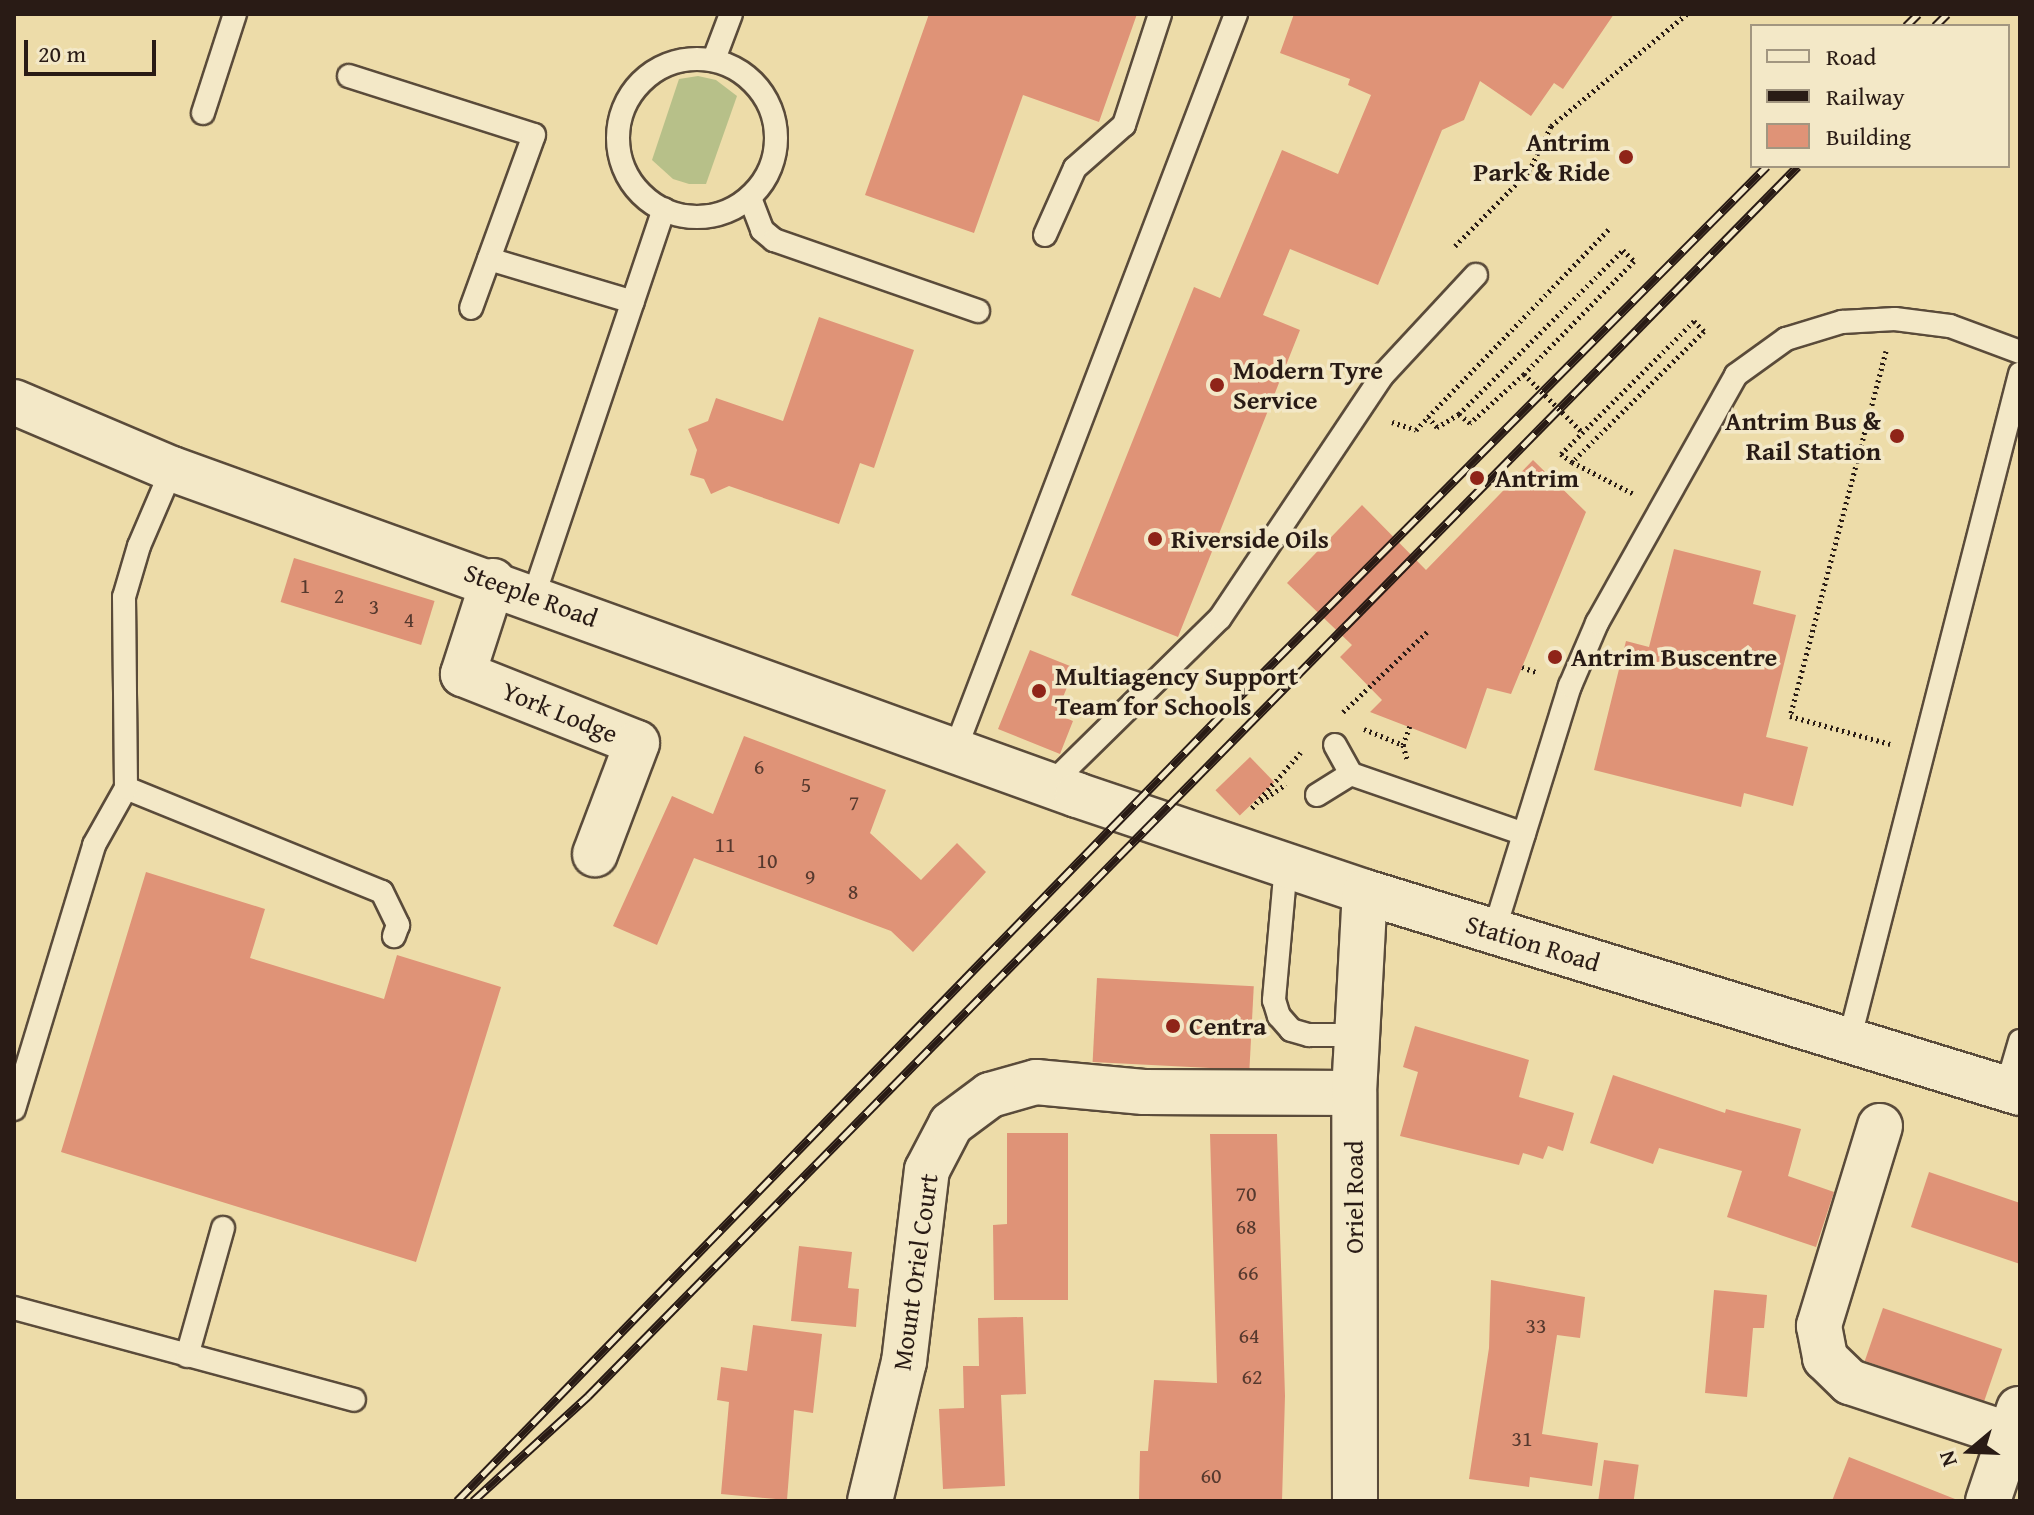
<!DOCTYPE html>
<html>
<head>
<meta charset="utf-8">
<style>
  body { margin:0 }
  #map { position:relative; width:2034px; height:1515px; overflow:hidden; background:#eddca9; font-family:"Gentium Book Plus",serif }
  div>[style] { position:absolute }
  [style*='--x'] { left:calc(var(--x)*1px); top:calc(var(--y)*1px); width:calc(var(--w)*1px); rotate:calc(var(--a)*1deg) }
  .green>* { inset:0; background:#b7c089 }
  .building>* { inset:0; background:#df9377; transform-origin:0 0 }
  .path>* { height:5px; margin-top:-2.5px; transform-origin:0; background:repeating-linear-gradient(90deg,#291b15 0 2px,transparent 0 6px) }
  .roads { filter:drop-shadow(2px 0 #5a4b3a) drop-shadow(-2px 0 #5a4b3a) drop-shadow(0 2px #5a4b3a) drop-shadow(0 -2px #5a4b3a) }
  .lane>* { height:22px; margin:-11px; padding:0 11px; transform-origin:11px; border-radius:11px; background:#f3e8c7 }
  .lane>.ring { margin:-11px; padding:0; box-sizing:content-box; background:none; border:22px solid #f3e8c7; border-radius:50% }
  .street>* { height:44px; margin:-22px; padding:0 22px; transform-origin:22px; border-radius:22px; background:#f3e8c7 }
  .secondary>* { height:44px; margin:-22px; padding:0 22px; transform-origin:22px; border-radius:22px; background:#f3e8c7 }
  .rail>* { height:9px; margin-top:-4.5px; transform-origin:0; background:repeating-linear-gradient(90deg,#f3e8c7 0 18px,#291b15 0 36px); box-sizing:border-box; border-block:2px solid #291b15 }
  .path-bridge>* { height:5px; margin-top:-2.5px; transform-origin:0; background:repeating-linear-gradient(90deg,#291b15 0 2px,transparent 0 6px) }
  .dots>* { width:22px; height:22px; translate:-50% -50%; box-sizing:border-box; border:4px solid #f3e8c7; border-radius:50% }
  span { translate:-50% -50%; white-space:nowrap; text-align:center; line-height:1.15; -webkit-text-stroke:7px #f3e8c7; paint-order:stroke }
  .number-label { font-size:22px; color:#56392e }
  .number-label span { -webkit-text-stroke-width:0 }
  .poi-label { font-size:26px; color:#291b15; font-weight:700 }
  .right { translate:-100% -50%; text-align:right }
  .left { translate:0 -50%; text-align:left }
  .street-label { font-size:26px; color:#291b15 }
  .frame { position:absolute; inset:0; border:16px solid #291b15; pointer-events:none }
  .legend { position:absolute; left:1750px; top:24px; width:260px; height:144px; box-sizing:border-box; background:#f3e8c7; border:2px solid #a29680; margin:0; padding:10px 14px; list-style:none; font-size:24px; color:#291b15 }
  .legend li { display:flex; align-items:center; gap:16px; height:40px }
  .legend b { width:40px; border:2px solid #a29680 }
  .north { position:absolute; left:1930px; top:1411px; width:80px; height:80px; -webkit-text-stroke:6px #f3e8c7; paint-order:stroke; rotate:251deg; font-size:22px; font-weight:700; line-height:32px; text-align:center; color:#291b15 }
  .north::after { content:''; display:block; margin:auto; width:28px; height:36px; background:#291b15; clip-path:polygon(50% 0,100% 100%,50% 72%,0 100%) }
  .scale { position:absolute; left:24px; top:40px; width:132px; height:36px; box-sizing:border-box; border:4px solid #291b15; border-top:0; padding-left:10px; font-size:24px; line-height:28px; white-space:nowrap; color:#291b15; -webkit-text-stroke:6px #f3e8c7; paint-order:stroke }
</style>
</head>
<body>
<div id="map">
  <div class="green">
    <div style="clip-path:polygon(698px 76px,716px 80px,737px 96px,706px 184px,689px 184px,673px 179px,652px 160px,679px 79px)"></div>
  </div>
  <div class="building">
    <div style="clip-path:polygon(929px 14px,1137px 14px,1099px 122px,1023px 95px,974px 233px,865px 195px)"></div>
    <div style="clip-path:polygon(1294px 14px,1614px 14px,1563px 89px,1554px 83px,1531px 116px,1480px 81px,1464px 120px,1442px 130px,1378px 285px,1290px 249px,1263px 315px,1300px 330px,1178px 637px,1071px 595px,1194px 287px,1220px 298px,1282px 150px,1338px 174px,1371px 95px,1348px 85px,1350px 79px,1280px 53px)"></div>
    <div style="clip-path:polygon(819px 317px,914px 350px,874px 468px,860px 463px,839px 524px,729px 486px,711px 494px,704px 479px,690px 475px,697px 450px,688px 429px,708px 421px,716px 398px,783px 421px)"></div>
    <div style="clip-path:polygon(1533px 460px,1586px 512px,1511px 694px,1487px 688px,1466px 749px,1370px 712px,1382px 700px,1340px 657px,1352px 645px,1287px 583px,1362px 505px,1426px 570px)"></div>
    <div style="clip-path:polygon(1674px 549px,1761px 571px,1753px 604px,1796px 615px,1766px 737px,1808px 747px,1793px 806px,1744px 793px,1741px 807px,1594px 770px,1626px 641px,1649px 647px)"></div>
    <div style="left:294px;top:558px;width:147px;height:46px;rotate:17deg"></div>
    <div style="clip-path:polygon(1030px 650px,1075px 668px,1056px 714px,1073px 721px,1060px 754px,998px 729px)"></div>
    <div style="clip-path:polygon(744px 736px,886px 790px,870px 833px,921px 880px,957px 843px,986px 872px,913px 952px,891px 931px,694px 858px,657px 945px,613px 926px,672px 796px,713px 814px)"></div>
    <div style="left:1250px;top:757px;width:35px;height:48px;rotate:46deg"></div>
    <div style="clip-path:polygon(146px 872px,265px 909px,250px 958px,384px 999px,397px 955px,501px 987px,416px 1262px,61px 1152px)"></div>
    <div style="left:1097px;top:978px;width:157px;height:84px;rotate:3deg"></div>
    <div style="clip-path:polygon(1415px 1026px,1529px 1060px,1519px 1097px,1574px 1113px,1563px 1151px,1548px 1146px,1543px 1159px,1523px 1153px,1519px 1165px,1400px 1136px,1418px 1072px,1403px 1067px)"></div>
    <div style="clip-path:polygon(1613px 1075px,1725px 1113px,1726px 1109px,1801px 1129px,1788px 1176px,1834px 1192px,1816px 1247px,1727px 1217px,1742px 1171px,1659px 1148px,1653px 1164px,1590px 1143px)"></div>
    <div style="clip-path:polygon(1007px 1133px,1068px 1133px,1068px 1300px,994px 1300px,993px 1225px,1007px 1224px)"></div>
    <div style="clip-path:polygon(1210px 1134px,1277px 1134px,1285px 1396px,1282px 1501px,1139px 1499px,1140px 1451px,1148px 1451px,1154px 1380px,1217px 1383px)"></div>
    <div style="clip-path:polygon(1929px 1172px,2020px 1203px,2020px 1264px,1911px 1227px)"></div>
    <div style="clip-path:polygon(799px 1246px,852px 1252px,848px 1288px,859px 1289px,856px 1327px,791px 1321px)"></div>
    <div style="clip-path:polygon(1491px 1280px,1585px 1297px,1580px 1338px,1557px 1335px,1542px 1434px,1598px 1443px,1592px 1486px,1530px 1477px,1529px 1487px,1469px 1479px,1489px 1348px)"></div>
    <div style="clip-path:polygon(1714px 1290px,1767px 1295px,1764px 1328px,1753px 1328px,1747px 1397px,1705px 1393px)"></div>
    <div style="left:1883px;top:1308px;width:126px;height:56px;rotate:19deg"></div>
    <div style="clip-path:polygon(1023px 1317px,1026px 1394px,1001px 1395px,1005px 1486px,943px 1489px,939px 1409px,964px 1408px,963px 1366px,979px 1366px,978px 1318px)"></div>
    <div style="clip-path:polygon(753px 1325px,822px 1334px,813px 1413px,794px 1410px,787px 1500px,721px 1494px,729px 1402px,717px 1400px,721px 1367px,747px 1371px)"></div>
    <div style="clip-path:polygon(1849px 1457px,1955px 1499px,1955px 1501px,1832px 1501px)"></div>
    <div style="left:1604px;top:1460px;width:35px;height:41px;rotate:8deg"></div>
  </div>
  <div class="path">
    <div style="--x:1455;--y:246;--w:105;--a:-45.4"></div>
    <div style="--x:1529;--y:171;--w:50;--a:-63.9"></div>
    <div style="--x:1551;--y:126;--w:176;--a:-39.5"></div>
    <div style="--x:1623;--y:250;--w:16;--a:45"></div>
    <div style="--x:1634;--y:261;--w:158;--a:134.2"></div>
    <div style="--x:1524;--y:374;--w:73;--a:137.8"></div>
    <div style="--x:1470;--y:423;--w:14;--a:-141"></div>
    <div style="--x:1459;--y:414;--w:232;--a:-45"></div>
    <div style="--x:1694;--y:321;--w:14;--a:45"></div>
    <div style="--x:1704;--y:331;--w:186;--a:135.2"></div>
    <div style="--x:1572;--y:462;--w:14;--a:-144"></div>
    <div style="--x:1561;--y:454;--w:188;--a:-45"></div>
    <div style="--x:1886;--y:351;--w:377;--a:104.7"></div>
    <div style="--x:1790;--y:716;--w:104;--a:15.6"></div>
    <div style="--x:1459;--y:414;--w:26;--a:149"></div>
    <div style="--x:1437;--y:427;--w:13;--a:-132"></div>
    <div style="--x:1428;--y:417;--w:262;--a:-46.1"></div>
    <div style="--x:1392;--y:422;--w:25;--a:18"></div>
    <div style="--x:1416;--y:430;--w:18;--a:-47"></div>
    <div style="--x:1572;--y:462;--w:68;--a:27.3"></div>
    <div style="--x:1522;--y:667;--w:15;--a:20"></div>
    <div style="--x:1343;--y:712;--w:117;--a:-43.6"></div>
    <div style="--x:1364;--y:729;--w:42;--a:22.3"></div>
    <div style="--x:1403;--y:745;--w:15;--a:74"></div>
    <div style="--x:1403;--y:745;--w:20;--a:-70"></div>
    <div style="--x:1261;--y:801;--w:30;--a:-34"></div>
    <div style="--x:1252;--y:808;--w:74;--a:-48.8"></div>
  </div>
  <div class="roads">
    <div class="lane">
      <div class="ring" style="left:618px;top:59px;width:136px;height:136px"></div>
      <div style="--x:714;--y:59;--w:48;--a:-69.3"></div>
      <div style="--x:349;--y:76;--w:194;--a:17.7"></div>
      <div style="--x:534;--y:135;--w:184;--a:110"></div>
      <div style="--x:203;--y:113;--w:104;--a:-72.1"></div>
      <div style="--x:750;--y:198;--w:34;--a:69"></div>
      <div style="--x:762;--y:230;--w:16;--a:40"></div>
      <div style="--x:774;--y:240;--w:216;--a:19.2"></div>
      <div style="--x:1045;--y:235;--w:73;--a:-65.9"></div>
      <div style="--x:1075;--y:168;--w:65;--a:-41.3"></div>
      <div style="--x:1124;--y:125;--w:117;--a:-72"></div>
      <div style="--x:489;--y:259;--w:150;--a:16.6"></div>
      <div style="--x:534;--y:595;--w:407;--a:-71.4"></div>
      <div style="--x:1335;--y:745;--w:33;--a:61"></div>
      <div style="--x:1351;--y:774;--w:183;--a:19.1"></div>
      <div style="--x:955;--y:750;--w:788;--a:-69.1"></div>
      <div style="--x:1050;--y:785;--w:238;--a:-44.5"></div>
      <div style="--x:1220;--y:618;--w:291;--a:-56.2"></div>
      <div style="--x:1382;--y:376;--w:138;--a:-47.1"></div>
      <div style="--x:126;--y:788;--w:276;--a:22.1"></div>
      <div style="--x:382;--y:892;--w:37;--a:64"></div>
      <div style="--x:398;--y:925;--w:12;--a:110"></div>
      <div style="--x:1317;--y:795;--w:40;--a:-32"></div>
      <div style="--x:1286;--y:865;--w:136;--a:95.1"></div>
      <div style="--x:1274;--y:1000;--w:17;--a:73"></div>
      <div style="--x:1279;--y:1016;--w:18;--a:49"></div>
      <div style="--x:1291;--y:1030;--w:19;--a:16"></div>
      <div style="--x:1309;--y:1035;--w:48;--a:0"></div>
      <div style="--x:1494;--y:931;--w:257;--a:-72.8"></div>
      <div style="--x:1570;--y:686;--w:69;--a:-66.8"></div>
      <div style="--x:1597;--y:623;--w:284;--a:-60.7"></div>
      <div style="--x:1736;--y:375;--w:62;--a:-35.8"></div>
      <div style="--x:1786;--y:339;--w:59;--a:-16.9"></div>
      <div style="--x:1842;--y:322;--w:53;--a:-3.2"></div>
      <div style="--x:1895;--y:319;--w:55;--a:7.3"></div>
      <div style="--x:1950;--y:326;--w:75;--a:20.4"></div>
      <div style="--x:1849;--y:1041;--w:689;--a:-75.62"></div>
      <div style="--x:2006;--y:1089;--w:50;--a:-73.7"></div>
      <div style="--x:14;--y:1109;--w:276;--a:-73.1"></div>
      <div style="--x:94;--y:845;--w:65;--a:-60.7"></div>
      <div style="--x:126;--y:788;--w:191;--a:-90.6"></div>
      <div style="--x:124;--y:597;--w:53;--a:-73.6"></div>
      <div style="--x:139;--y:546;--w:84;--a:-66.8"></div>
      <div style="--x:14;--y:1308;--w:352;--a:15.1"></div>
      <div style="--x:187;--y:1356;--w:133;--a:-74.3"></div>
    </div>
    <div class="street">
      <div style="--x:14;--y:402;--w:172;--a:23"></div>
      <div style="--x:172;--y:469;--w:962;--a:19.81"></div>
      <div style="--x:1077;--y:795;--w:304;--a:18.6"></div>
      <div style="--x:1365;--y:892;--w:685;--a:17.06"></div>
      <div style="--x:493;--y:581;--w:98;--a:107.9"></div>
      <div style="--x:463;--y:674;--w:187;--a:21.6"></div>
      <div style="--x:637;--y:743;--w:119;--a:110.7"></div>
      <div style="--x:1880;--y:1126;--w:209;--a:107"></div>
      <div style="--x:1819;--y:1326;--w:33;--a:79"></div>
      <div style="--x:1825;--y:1358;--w:35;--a:44"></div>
      <div style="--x:1850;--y:1382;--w:169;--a:18.3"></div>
      <div style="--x:870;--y:1501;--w:143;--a:-76.3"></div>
      <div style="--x:904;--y:1362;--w:193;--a:-83.2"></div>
      <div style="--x:927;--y:1170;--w:52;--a:-62.4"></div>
      <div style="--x:951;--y:1124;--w:49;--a:-36.6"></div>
      <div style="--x:990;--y:1095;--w:48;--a:-15.8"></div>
      <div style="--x:1036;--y:1082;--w:108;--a:5.3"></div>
      <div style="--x:1144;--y:1092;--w:210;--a:0.3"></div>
      <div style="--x:1988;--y:1501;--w:97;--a:-71.4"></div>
    </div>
    <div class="secondary">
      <div style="--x:1355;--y:1501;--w:408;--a:-90.1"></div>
      <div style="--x:1354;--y:1093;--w:201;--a:-86.9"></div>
    </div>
  </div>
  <div class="rail">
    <div style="--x:1906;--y:26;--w:17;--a:-45"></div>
    <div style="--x:1935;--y:26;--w:17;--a:-45"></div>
    <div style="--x:457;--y:1501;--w:1103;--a:-45.81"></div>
    <div style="--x:1226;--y:710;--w:767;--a:-45.16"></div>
    <div style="--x:473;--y:1501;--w:156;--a:-42.4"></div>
    <div style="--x:588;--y:1396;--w:1725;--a:-45.47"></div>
  </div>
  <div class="path-bridge">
    <div style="--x:1524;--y:374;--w:82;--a:45"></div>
  </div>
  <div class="dots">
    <div style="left:1626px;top:157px;background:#8f2418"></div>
    <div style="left:1217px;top:385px;background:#8f2418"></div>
    <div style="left:1897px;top:436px;background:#8f2418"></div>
    <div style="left:1477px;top:478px;background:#8f2418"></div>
    <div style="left:1155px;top:539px;background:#8f2418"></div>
    <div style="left:1555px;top:657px;background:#8f2418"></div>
    <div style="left:1039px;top:691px;background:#8f2418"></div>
    <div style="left:1173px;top:1026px;background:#8f2418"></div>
  </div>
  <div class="number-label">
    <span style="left:305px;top:586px">1</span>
    <span style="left:339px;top:596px">2</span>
    <span style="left:374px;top:607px">3</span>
    <span style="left:409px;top:620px">4</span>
    <span style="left:759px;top:767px">6</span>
    <span style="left:806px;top:785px">5</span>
    <span style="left:854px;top:803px">7</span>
    <span style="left:725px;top:845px">11</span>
    <span style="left:767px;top:861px">10</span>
    <span style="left:810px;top:877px">9</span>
    <span style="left:853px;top:892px">8</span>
    <span style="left:1246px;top:1194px">70</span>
    <span style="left:1246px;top:1227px">68</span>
    <span style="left:1248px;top:1273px">66</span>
    <span style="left:1536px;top:1326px">33</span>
    <span style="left:1249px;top:1336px">64</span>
    <span style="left:1252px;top:1377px">62</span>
    <span style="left:1522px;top:1439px">31</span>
    <span style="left:1211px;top:1476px">60</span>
  </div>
  <div class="poi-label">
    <span class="right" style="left:1610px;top:157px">Antrim<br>Park &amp; Ride</span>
    <span class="left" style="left:1233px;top:385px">Modern Tyre<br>Service</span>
    <span class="right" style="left:1881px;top:436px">Antrim Bus &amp;<br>Rail Station</span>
    <span class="left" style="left:1495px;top:478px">Antrim</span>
    <span class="left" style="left:1171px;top:539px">Riverside Oils</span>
    <span class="left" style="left:1571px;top:657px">Antrim Buscentre</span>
    <span class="left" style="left:1055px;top:691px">Multiagency Support<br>Team for Schools</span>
    <span class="left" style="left:1189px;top:1026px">Centra</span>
  </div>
  <div class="street-label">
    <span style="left:531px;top:595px;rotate:20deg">Steeple Road</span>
    <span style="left:560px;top:712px;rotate:22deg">York Lodge</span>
    <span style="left:1533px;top:943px;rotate:17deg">Station Road</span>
    <span style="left:1354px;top:1197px;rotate:-90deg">Oriel Road</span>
    <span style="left:915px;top:1272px;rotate:-82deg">Mount Oriel Court</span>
  </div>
  <div class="frame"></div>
  <ul class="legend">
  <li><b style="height:10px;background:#f3e8c7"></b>Road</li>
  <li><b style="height:10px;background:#291b15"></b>Railway</li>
  <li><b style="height:22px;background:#df9377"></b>Building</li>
  </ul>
  <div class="north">N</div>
  <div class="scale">20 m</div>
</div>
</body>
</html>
